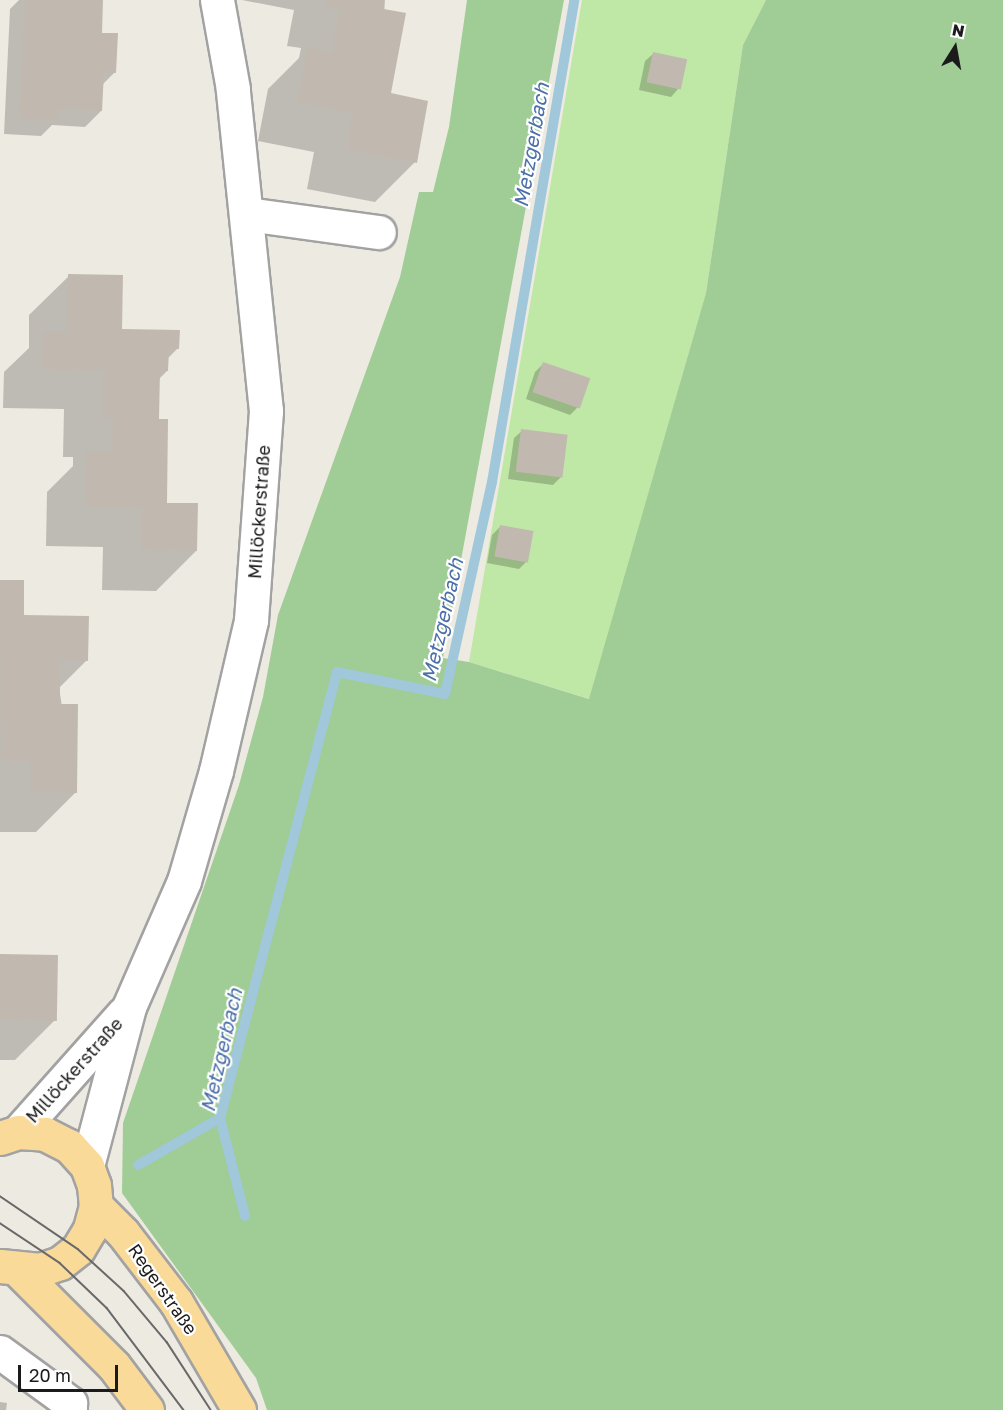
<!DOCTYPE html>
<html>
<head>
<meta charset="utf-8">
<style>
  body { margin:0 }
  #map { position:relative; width:1003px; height:1410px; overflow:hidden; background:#edeae1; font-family:"Golos Text",sans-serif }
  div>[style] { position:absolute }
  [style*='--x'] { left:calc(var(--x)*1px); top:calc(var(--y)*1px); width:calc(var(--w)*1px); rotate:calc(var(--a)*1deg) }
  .grass>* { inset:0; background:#bfe7a6 }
  .forest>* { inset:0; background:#a0cc95 }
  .shadow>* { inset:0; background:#0003 }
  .stream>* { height:10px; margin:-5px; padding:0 5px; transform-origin:5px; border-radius:5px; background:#a1c7db }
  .building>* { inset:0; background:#c1b9b0; transform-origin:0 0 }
  .roads { filter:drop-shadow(2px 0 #a2a2a2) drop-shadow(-2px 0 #a2a2a2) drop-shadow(0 2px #a2a2a2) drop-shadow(0 -2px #a2a2a2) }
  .minor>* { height:33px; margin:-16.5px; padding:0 16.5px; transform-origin:16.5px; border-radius:16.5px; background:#fff }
  .major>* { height:33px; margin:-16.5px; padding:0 16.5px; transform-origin:16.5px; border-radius:16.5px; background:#fada98 }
  .tram>* { height:1.5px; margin:-0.75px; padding:0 0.75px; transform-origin:0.75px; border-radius:0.75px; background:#696969 }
  span { translate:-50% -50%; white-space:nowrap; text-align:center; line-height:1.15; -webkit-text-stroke:4.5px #fff; paint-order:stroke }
  .street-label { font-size:18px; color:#1b1b1b }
  .water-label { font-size:20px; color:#4a6fa9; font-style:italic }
  .north { position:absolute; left:925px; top:18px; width:60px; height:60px; -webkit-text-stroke:4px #fff; paint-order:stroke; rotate:11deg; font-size:16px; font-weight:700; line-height:24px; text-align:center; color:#1b1b1b }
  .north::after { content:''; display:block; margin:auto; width:21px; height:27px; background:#1b1b1b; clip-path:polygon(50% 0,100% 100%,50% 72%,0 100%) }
  .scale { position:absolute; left:18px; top:1365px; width:100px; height:27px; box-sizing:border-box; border:3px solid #1b1b1b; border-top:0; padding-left:8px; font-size:18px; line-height:21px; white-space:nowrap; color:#1b1b1b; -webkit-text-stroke:4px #fff; paint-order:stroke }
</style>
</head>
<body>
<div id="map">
  <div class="grass">
    <div style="clip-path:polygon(582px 0,766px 0,743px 45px,706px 293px,590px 699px,469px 662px)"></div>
  </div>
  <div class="forest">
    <div style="clip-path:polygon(467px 0,564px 0,443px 658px,469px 662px,589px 699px,706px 293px,743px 45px,766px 0,1003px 0,1003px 1410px,267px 1410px,256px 1378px,122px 1193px,123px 1123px,239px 785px,263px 697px,278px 615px,400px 277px,419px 192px,433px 192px,449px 127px)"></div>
  </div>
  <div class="shadow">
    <div style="clip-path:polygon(19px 0,101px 0,100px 34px,115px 72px,102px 85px,101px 111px,85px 127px,52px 125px,41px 136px,4px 134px,10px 9px)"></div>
    <div style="clip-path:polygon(242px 0,384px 0,389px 95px,415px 162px,375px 202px,307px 189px,314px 152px,258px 141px,268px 89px,299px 58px,301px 48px,287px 46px,294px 10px)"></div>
    <div style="clip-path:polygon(653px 54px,678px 89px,671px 97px,639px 90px,645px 61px)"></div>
    <div style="clip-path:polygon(69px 276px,121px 330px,178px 348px,167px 359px,167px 371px,158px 380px,157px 420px,165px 505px,196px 551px,156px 591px,102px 590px,103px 547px,46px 546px,47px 492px,73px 466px,73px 457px,63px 457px,64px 409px,3px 408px,4px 372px,29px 348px,29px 315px)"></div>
    <div style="clip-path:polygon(543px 364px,578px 407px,570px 415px,526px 399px,535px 372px)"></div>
    <div style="clip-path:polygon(522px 431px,561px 477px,553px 485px,508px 479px,514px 438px)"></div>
    <div style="clip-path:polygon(500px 527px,532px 532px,526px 562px,519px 569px,487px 563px,492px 535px)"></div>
    <div style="clip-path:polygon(0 582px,23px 582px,22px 617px,87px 660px,59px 688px,76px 792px,36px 832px,0 832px)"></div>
    <div style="clip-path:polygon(0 955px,55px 1020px,15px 1060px,0 1060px)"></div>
    <div style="clip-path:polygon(0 1402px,7px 1403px,6px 1410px,0 1410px)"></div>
  </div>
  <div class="stream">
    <div style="--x:138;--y:1165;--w:95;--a:-29.8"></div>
    <div style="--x:245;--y:1216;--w:101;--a:-104.3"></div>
    <div style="--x:220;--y:1118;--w:461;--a:-75.3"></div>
    <div style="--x:337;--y:672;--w:110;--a:11.5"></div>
    <div style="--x:445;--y:694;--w:217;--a:-77.5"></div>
    <div style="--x:492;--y:482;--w:489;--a:-80.3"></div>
  </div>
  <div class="building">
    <div style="clip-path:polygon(25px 0,103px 0,102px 33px,118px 33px,116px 73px,104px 72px,102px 111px,59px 109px,58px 120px,19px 118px)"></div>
    <div style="clip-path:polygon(327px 0,385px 0,384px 9px,406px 13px,391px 93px,428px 101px,417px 163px,346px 149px,353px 113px,297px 102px,307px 48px,332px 52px,340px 9px,326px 7px)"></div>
    <div style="left:653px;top:52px;width:35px;height:31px;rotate:12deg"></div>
    <div style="clip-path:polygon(68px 274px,123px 275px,122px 329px,180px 330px,179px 349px,169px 349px,168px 371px,160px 371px,159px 419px,168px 419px,167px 503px,198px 503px,197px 551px,141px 550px,142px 508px,85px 507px,86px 451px,112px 451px,113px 418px,102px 417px,103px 370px,42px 369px,43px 331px,67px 331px)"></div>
    <div style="left:543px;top:362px;width:50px;height:32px;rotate:19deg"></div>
    <div style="left:521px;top:429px;width:47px;height:43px;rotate:7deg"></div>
    <div style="left:500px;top:525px;width:34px;height:32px;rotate:10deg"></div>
    <div style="clip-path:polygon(0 580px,24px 580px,24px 615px,89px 616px,88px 661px,60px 660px,60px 704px,78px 704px,77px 793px,30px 792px,31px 761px,1px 761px)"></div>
    <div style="left:0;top:954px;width:58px;height:66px;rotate:1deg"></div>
  </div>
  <div class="roads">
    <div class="minor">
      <div style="--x:247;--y:214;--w:133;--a:7.8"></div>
      <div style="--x:18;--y:1132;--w:159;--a:-48.3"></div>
      <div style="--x:87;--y:1166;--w:164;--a:-75.2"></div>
      <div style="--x:129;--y:1007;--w:137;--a:-66.4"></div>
      <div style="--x:184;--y:881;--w:115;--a:-73.8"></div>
      <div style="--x:216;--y:771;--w:155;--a:-76.9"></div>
      <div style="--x:251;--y:620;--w:210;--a:-85.9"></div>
      <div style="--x:266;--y:411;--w:324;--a:-95.9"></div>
      <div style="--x:233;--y:89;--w:90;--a:-100.2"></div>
      <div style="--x:0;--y:1352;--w:87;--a:36.1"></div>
      <div style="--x:70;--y:1403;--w:7;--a:90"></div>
    </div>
    <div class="major">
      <div style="--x:0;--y:1138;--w:19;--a:-18"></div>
      <div style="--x:18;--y:1132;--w:27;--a:4"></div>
      <div style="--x:45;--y:1134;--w:27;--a:27"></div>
      <div style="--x:69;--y:1146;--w:27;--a:48"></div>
      <div style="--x:87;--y:1166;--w:20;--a:70"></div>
      <div style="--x:94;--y:1185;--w:21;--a:85"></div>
      <div style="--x:96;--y:1206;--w:24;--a:105"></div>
      <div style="--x:90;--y:1229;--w:23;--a:121"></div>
      <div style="--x:78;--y:1249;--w:23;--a:142"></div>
      <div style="--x:60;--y:1263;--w:21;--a:161"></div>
      <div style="--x:40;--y:1270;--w:40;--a:-174.3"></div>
      <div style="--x:96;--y:1206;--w:38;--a:45"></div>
      <div style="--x:123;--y:1233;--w:87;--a:52.5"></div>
      <div style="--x:176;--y:1302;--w:125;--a:59.7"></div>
      <div style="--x:19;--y:1271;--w:134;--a:45"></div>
      <div style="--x:114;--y:1366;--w:55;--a:53.1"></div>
    </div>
  </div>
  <div class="tram">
    <div style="--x:0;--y:1196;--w:94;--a:34.2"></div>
    <div style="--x:78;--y:1249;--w:62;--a:42.4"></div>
    <div style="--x:124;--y:1291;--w:67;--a:49.9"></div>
    <div style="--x:167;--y:1342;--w:81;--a:57.1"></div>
    <div style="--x:0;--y:1223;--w:72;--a:33.7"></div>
    <div style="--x:60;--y:1263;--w:65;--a:43.8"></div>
    <div style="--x:107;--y:1308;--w:128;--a:53"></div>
  </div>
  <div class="street-label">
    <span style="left:259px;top:512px;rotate:-86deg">Millöckerstraße</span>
    <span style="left:74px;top:1070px;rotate:-48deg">Millöckerstraße</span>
    <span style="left:163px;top:1289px;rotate:55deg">Regerstraße</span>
  </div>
  <div class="water-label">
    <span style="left:531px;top:145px;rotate:-80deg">Metzgerbach</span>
    <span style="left:442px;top:620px;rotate:-77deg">Metzgerbach</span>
    <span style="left:221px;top:1050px;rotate:-77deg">Metzgerbach</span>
  </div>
  <div class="north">N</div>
  <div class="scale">20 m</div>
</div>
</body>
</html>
